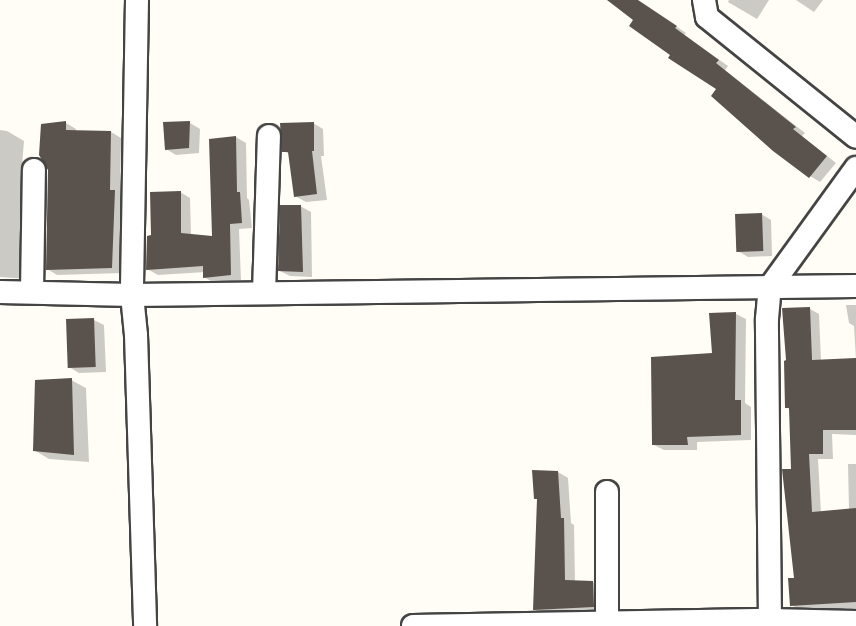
<!DOCTYPE html>
<html>
<head>
<meta charset="utf-8">
<style>
  body { margin:0 }
  #map { position:relative; width:856px; height:626px; overflow:hidden; background:#fffdf5; font-family:Georgia,serif }
  div>[style] { position:absolute }
  [style*='--x'] { left:calc(var(--x)*1px); top:calc(var(--y)*1px); width:calc(var(--w)*1px); rotate:calc(var(--a)*1deg) }
  .shadow>* { inset:0; background:#0003 }
  .building>* { inset:0; background:#5a524c; transform-origin:0 0 }
  .roads { filter:drop-shadow(2px 0 #444) drop-shadow(-2px 0 #444) drop-shadow(0 2px #444) drop-shadow(0 -2px #444) }
  .minor>* { height:22px; margin:-11px; padding:0 11px; transform-origin:11px; border-radius:11px; background:#fff }
  span { translate:-50% -50%; white-space:nowrap; text-align:center; line-height:1.15; -webkit-text-stroke:6px #fff; paint-order:stroke }
</style>
</head>
<body>
<div id="map">
  <div class="shadow">
    <div style="clip-path:polygon(609px 0,637px 0,686px 33px,684px 35px,728px 66px,725px 70px,805px 133px,802px 136px,836px 163px,820px 182px,810px 176px,719px 88px)"></div>
    <div style="clip-path:polygon(729px 0,769px 0,757px 19px,728px 2px)"></div>
    <div style="clip-path:polygon(796px 0,823px 0,814px 12px)"></div>
    <div style="clip-path:polygon(66px 123px,76px 129px,76px 132px,111px 132px,121px 138px,120px 194px,125px 197px,122px 273px,57px 275px,47px 269px)"></div>
    <div style="clip-path:polygon(190px 123px,200px 129px,199px 153px,176px 155px,166px 149px)"></div>
    <div style="clip-path:polygon(313px 123px,323px 129px,324px 156px,321px 156px,327px 200px,306px 202px,295px 196px,290px 154px,283px 151px)"></div>
    <div style="clip-path:polygon(0 130px,7px 131px,24px 141px,21px 178px,25px 181px,29px 279px,0 277px)"></div>
    <div style="clip-path:polygon(236px 137px,246px 143px,247px 198px,249px 200px,252px 228px,239px 229px,241px 280px,214px 283px,204px 277px,205px 272px,158px 275px,147px 269px,152px 237px,180px 192px,190px 198px,191px 236px,214px 238px)"></div>
    <div style="clip-path:polygon(300px 206px,311px 212px,312px 277px,290px 276px,280px 271px)"></div>
    <div style="clip-path:polygon(761px 214px,771px 220px,772px 256px,748px 257px,738px 251px)"></div>
    <div style="clip-path:polygon(846px 305px,856px 305px,856px 435px,832px 434px,833px 459px,818px 459px,821px 513px,849px 510px,848px 464px,856px 464px,856px 612px,848px 608px,801px 611px,792px 605px,796px 579px,791px 410px,786px 407px,810px 309px,819px 314px,821px 361px,856px 360px,854px 326px,849px 323px)"></div>
    <div style="clip-path:polygon(736px 314px,746px 319px,745px 403px,751px 407px,751px 440px,697px 442px,697px 450px,664px 450px,654px 445px,714px 355px)"></div>
    <div style="clip-path:polygon(94px 320px,104px 325px,106px 372px,79px 373px,69px 367px,67px 324px)"></div>
    <div style="clip-path:polygon(71px 380px,86px 388px,89px 462px,49px 459px,34px 450px)"></div>
    <div style="clip-path:polygon(558px 472px,568px 478px,571px 523px,574px 525px,575px 582px,593px 582px,603px 588px,603px 612px,545px 615px,535px 610px,538px 500px,535px 498px)"></div>
  </div>
  <div class="building">
    <div style="clip-path:polygon(607px 0,638px 0,677px 26px,675px 28px,719px 60px,716px 63px,796px 127px,793px 129px,827px 156px,809px 178px,773px 151px,711px 96px,716px 89px,668px 58px,670px 55px,629px 26px,633px 20px)"></div>
    <div style="clip-path:polygon(66px 121px,66px 130px,111px 131px,110px 190px,115px 190px,112px 268px,46px 270px,48px 170px,39px 155px,41px 124px)"></div>
    <div style="clip-path:polygon(190px 121px,189px 148px,165px 150px,163px 122px)"></div>
    <div style="clip-path:polygon(314px 122px,314px 151px,312px 151px,317px 194px,294px 197px,288px 152px,282px 152px,280px 123px)"></div>
    <div style="clip-path:polygon(236px 136px,237px 192px,240px 192px,242px 223px,230px 224px,231px 275px,203px 278px,203px 266px,146px 270px,147px 236px,151px 235px,150px 192px,181px 191px,181px 233px,212px 236px,209px 139px)"></div>
    <div style="clip-path:polygon(280px 205px,301px 205px,303px 272px,278px 271px)"></div>
    <div style="left:762px;top:213px;width:38px;height:27px;rotate:88deg"></div>
    <div style="clip-path:polygon(810px 307px,812px 360px,856px 358px,856px 430px,823px 430px,823px 454px,809px 454px,812px 512px,856px 508px,856px 602px,790px 606px,788px 578px,794px 578px,782px 469px,791px 469px,789px 408px,785px 408px,784px 361px,786px 360px,782px 308px)"></div>
    <div style="clip-path:polygon(736px 312px,735px 400px,741px 400px,741px 435px,687px 437px,688px 445px,652px 445px,651px 357px,712px 353px,709px 313px)"></div>
    <div style="left:94px;top:318px;width:49px;height:28px;rotate:88deg"></div>
    <div style="clip-path:polygon(72px 378px,74px 455px,33px 451px,35px 380px)"></div>
    <div style="clip-path:polygon(532px 470px,558px 471px,561px 518px,564px 518px,565px 580px,593px 581px,594px 607px,533px 610px,537px 499px,534px 499px)"></div>
  </div>
  <div class="roads">
    <div class="minor">
      <div style="--x:137;--y:0;--w:295;--a:91"></div>
      <div style="--x:132;--y:295;--w:40;--a:84.3"></div>
      <div style="--x:136;--y:335;--w:291;--a:88.2"></div>
      <div style="--x:704;--y:0;--w:17;--a:80"></div>
      <div style="--x:707;--y:17;--w:191;--a:38.8"></div>
      <div style="--x:0;--y:292;--w:132;--a:1.3"></div>
      <div style="--x:132;--y:295;--w:724;--a:-0.71"></div>
      <div style="--x:32;--y:292;--w:122;--a:-89.1"></div>
      <div style="--x:264;--y:293;--w:157;--a:-88.2"></div>
      <div style="--x:607;--y:492;--w:131;--a:90"></div>
      <div style="--x:770;--y:620;--w:301;--a:-90.6"></div>
      <div style="--x:767;--y:319;--w:32;--a:-85"></div>
      <div style="--x:770;--y:287;--w:147;--a:-54.1"></div>
      <div style="--x:413;--y:626;--w:357;--a:-1"></div>
      <div style="--x:770;--y:620;--w:86;--a:1.3"></div>
    </div>
  </div>
</div>
</body>
</html>
